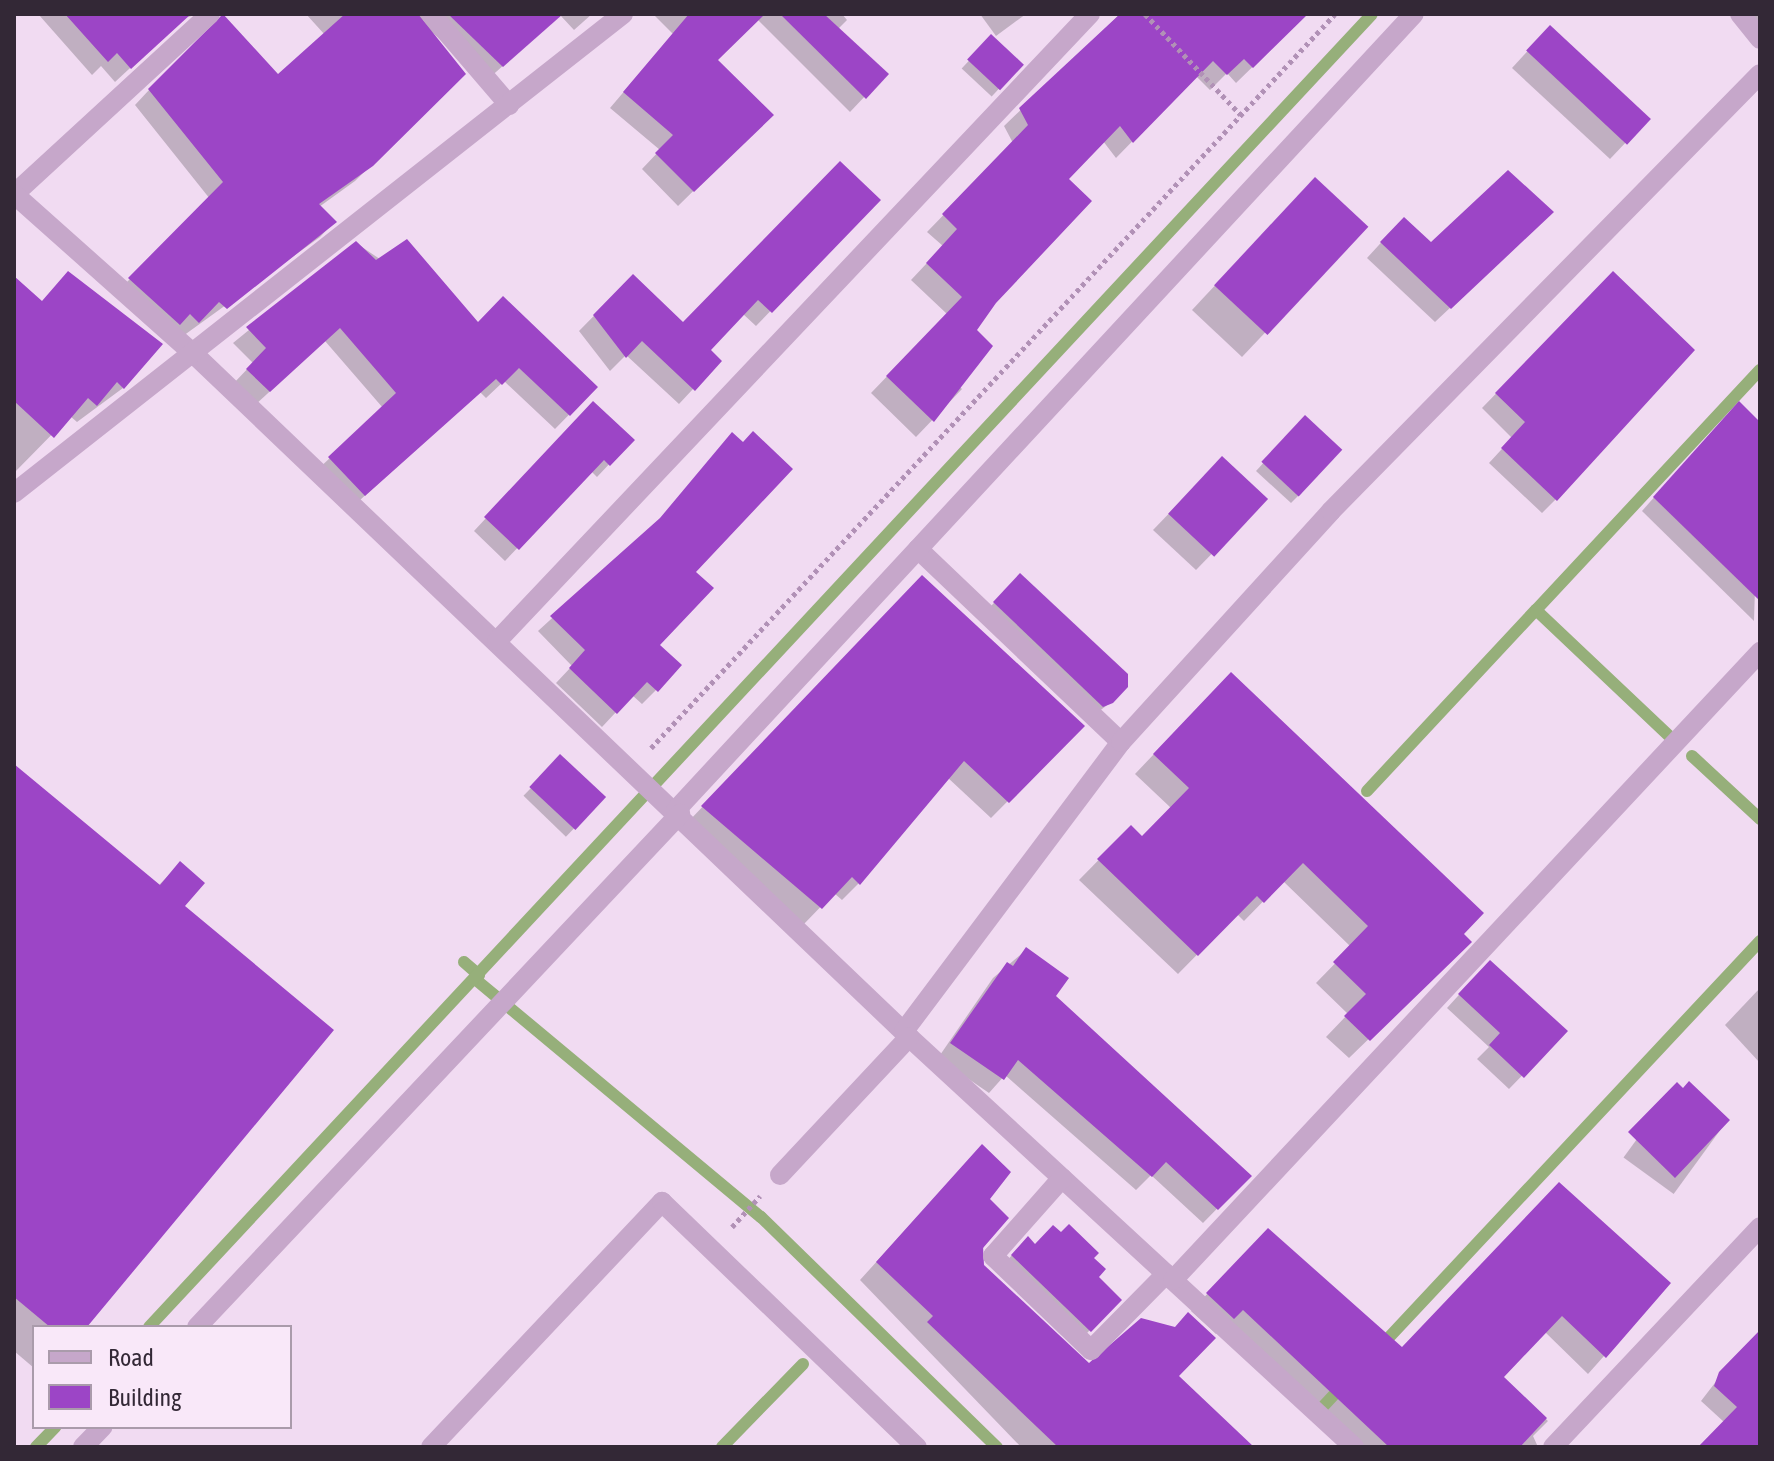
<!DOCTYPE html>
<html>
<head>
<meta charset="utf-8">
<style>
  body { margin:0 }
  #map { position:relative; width:1774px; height:1461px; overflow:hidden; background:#f1dbf2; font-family:"Asap Condensed",sans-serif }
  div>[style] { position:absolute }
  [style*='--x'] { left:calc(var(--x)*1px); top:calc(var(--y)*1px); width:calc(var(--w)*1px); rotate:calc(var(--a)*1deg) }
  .shadow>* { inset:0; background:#0003; transform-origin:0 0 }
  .stream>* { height:12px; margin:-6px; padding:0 6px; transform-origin:6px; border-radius:6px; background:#96af7a }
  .building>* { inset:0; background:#9c45c6; transform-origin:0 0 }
  .path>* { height:5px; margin-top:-2.5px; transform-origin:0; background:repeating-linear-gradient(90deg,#b191b6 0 4px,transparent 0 8px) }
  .minor>* { height:20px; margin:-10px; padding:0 10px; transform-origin:10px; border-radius:10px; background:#c6a7ca }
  span { translate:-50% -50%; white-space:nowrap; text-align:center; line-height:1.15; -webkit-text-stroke:8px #f9e8f9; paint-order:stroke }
  .frame { position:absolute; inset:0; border:16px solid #332836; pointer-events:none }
  .legend { position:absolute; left:32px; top:1325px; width:260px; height:104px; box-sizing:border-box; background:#f9e8f9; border:2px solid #aa9bab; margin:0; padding:10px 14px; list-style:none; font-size:24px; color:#332836 }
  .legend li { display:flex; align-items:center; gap:16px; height:40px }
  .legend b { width:40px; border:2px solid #aa9bab }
</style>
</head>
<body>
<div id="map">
  <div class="shadow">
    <div style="clip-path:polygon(199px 14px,184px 18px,115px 82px,101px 66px,92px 75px,39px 15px)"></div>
    <div style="clip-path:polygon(306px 14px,592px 14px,574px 30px,560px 15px,487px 80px,426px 27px,463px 74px,355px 181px,319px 207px,334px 222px,320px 237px,183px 336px,115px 294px,210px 199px,135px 105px,149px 90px,278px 77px,325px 35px)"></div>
    <div style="clip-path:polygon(653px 14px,842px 14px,847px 20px,838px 29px,886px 74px,850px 112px,757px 19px,716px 60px,771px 115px,678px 206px,642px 169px,660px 150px,610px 108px,673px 34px)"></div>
    <div style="clip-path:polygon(980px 14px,1026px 14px,996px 36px)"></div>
    <div style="clip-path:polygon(1120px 14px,1307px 14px,1236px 83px,1227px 73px,1210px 90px,1196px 76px,1116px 158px,1103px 141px,1066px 179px,974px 331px,955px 382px,962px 389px,916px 437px,871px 393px,947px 314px,911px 280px,943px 246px,927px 232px,1013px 143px,1004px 126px)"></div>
    <div style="clip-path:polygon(1742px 14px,1760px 14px,1760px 30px)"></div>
    <div style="left:991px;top:37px;width:41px;height:43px;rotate:43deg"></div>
    <div style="clip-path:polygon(1535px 43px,1648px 119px,1610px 159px,1512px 68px)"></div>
    <div style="clip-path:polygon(878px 200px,756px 326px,743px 314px,708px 350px,693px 389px,679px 404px,626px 355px,610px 371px,579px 331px,633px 276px,682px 324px)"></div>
    <div style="clip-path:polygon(1292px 203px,1365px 227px,1242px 357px,1192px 310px)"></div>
    <div style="clip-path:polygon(1536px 227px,1435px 322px,1367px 258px,1389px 234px,1431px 245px)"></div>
    <div style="clip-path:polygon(356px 243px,478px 325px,596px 387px,555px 429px,504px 381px,486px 398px,480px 392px,350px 509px,315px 472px,383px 408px,325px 341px,255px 405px,233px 384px,253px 363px,233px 343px)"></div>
    <div style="clip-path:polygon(1613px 273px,1556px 499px,1542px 513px,1489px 463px,1512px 438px,1482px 408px)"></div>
    <div style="clip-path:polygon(68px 274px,123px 388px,77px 422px,70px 416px,14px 473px,14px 279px,41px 303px)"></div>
    <div style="clip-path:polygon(581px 416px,632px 440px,597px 477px,591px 471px,505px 561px,474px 531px)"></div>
    <div style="clip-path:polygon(1726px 416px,1760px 424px,1754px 621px,1642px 511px)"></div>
    <div style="clip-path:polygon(1298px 425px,1298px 496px,1291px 503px,1256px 471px)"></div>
    <div style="clip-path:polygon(742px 445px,657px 645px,656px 690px,642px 704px,632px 695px,602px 727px,556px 683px,572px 666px,538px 631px)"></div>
    <div style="clip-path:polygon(1207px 474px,1265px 499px,1196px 570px,1153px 530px)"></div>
    <div style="clip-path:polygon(1005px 591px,1110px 703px,1090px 718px,979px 619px)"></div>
    <div style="clip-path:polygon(906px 594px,1082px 726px,991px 818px,947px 777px,858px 884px,842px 900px,834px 893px,804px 924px,687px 823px)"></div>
    <div style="clip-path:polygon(1211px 694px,1469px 942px,1349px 1058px,1326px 1037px,1348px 1014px,1316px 983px,1351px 947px,1283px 881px,1244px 921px,1237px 914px,1178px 974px,1079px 880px,1131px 827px,1142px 838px,1171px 808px,1135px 774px)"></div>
    <div style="left:561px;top:757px;width:59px;height:54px;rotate:44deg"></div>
    <div style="clip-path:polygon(14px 766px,158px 886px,180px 864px,182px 906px,84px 1327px,34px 1327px,34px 1368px,14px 1351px)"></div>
    <div style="clip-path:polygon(1026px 950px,1054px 996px,1249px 1176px,1203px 1223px,1151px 1175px,1136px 1190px,1005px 1075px,989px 1093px,938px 1058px,993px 978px)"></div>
    <div style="clip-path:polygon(1477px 975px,1565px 1031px,1509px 1089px,1477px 1059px,1489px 1047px,1447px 1008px)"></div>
    <div style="clip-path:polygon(1760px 988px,1760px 1063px,1725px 1025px)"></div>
    <div style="left:1677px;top:1084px;width:62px;height:91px;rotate:36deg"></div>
    <div style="clip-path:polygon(965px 1164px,987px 1200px,982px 1266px,1089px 1365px,1176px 1376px,1251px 1447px,1021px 1447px,860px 1280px)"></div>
    <div style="clip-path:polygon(1035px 1246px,1096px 1277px,1120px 1300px,1074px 1346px,997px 1272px,1012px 1255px)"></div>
    <div style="clip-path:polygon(1251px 1248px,1402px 1350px,1668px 1284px,1588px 1374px,1545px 1332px,1502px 1377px,1548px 1421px,1533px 1436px,1538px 1447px,1355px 1447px,1225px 1325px,1216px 1334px,1191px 1311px)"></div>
    <div style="clip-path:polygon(1731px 1362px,1760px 1363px,1760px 1447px,1700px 1447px,1724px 1422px,1701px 1401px)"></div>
  </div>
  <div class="stream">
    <div style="--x:1536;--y:610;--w:328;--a:-47"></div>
    <div style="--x:1692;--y:756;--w:93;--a:42.8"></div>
    <div style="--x:1367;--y:791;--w:248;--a:-47"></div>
    <div style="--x:1536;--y:610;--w:182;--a:43.4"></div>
    <div style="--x:464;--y:962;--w:20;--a:41"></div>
    <div style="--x:475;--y:979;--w:372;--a:39.8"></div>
    <div style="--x:761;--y:1217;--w:330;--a:44.3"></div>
    <div style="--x:149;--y:1327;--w:1794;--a:-47.03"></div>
    <div style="--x:1380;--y:1347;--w:556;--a:-46.89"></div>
    <div style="--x:1317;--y:1413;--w:41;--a:-47"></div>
    <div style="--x:36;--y:1447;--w:28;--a:-46"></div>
    <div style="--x:722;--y:1447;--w:116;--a:-45.7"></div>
  </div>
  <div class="building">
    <div style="clip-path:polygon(65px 14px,191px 14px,131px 69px,117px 53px,108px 62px)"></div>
    <div style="clip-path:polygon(223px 14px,278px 74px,345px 14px,418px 14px,466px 74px,373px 166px,319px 204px,337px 222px,227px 309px,219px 302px,199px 323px,190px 314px,180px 325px,128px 278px,223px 182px,148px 89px)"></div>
    <div style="clip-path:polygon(448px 14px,563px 14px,503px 67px)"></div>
    <div style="clip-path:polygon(689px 14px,765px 14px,718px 60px,774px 115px,694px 192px,655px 153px,673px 135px,623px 92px)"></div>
    <div style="clip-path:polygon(780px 14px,824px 14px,889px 74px,866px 99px)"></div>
    <div style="clip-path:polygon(1120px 14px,1308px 14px,1253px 68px,1244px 59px,1227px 75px,1213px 61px,1133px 143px,1120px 126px,1069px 179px,1092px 201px,996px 303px,977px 330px,993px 346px,934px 422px,886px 376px,962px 297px,926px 263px,957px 229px,942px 214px,1028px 125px,1019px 108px)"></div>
    <div style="left:1550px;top:25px;width:138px;height:35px;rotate:43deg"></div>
    <div style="left:991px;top:34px;width:45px;height:35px;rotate:43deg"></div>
    <div style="clip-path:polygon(840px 161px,881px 200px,772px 313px,758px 300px,711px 350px,722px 361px,695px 391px,642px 341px,626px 358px,593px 315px,633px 274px,683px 322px)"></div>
    <div style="clip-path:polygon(1508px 170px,1554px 212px,1451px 309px,1380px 242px,1404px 217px,1431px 242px)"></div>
    <div style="left:1315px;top:177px;width:73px;height:148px;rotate:43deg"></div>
    <div style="clip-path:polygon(407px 239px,478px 322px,503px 296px,598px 387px,570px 416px,519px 368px,502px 385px,496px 379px,365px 496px,328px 457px,396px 393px,340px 328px,270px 392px,246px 369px,266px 348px,246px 327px,356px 241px,376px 260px)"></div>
    <div style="clip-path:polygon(68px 271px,163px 344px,124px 389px,117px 382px,97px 406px,88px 398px,54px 438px,14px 401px,14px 276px,42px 301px)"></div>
    <div style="clip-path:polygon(1613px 271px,1695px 350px,1557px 501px,1501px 448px,1525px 422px,1495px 393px)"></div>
    <div style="clip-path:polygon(593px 401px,635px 440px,610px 466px,604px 460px,519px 550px,484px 517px)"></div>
    <div style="clip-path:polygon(1739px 401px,1760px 422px,1760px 601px,1653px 497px)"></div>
    <div style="left:1305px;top:415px;width:51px;height:64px;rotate:43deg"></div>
    <div style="clip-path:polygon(753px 431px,793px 469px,696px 572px,714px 588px,660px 645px,682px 665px,658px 692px,647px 682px,617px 714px,569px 668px,585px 650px,550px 616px,660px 518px,732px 432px,743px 442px)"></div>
    <div style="left:1222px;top:456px;width:63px;height:79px;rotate:43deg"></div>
    <div style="clip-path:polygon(1020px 573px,1128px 674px,1128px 687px,1113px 703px,1103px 707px,993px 602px)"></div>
    <div style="clip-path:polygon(922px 575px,1085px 726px,1009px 803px,964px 761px,860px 885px,852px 877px,822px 909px,701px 806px)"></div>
    <div style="clip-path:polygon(1231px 672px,1484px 913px,1464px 934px,1472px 942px,1370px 1041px,1344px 1016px,1366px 994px,1333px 962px,1368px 926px,1303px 863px,1264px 903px,1257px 896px,1198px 956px,1097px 859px,1131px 825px,1142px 836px,1189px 788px,1153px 754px)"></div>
    <div style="left:560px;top:754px;width:63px;height:45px;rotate:43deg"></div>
    <div style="clip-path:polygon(14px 764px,160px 885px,180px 861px,205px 883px,185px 906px,334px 1030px,87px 1327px,50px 1327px,14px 1297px)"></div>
    <div style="clip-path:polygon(1026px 947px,1069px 978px,1056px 996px,1252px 1176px,1218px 1210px,1166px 1162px,1152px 1177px,1018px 1060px,1004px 1080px,950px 1043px,1007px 962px,1013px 966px)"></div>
    <div style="clip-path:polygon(1490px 960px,1568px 1031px,1524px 1078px,1489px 1045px,1500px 1033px,1458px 994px)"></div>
    <div style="clip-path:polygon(1689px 1081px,1730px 1120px,1675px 1178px,1628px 1132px,1677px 1082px,1683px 1088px)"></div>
    <div style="clip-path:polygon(982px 1144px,1011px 1172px,990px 1199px,1009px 1218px,983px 1248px,984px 1265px,1089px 1363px,1141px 1318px,1175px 1327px,1188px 1312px,1216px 1338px,1179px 1376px,1254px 1447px,1058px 1447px,927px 1322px,933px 1316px,876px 1262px)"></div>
    <div style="clip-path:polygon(1559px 1182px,1671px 1283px,1606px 1358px,1562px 1316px,1504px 1377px,1547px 1418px,1520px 1447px,1389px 1447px,1243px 1310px,1234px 1319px,1206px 1293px,1268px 1228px,1402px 1347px)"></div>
    <div style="clip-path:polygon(1069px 1224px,1099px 1253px,1094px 1258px,1106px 1269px,1099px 1277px,1122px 1300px,1091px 1332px,1011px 1255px,1028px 1236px,1035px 1244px,1053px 1225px,1061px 1232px)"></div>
    <div style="clip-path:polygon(1760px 1330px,1760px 1447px,1698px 1447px,1737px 1407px,1714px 1386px,1719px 1372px)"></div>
  </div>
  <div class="path">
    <div style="--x:1145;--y:14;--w:139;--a:46.5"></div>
    <div style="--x:651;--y:748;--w:1003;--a:-47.02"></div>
    <div style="--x:732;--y:1227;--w:42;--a:-47.9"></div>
  </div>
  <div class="minor">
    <div style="--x:210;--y:14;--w:266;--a:137.4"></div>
    <div style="--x:14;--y:194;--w:244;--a:41.7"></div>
    <div style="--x:196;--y:356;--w:986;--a:43.68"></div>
    <div style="--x:909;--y:1037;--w:605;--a:42.66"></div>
    <div style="--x:431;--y:14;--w:120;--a:49.4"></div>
    <div style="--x:1740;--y:14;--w:32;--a:51"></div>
    <div style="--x:14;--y:493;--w:775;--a:-38.19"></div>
    <div style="--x:918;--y:549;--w:280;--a:43.6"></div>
    <div style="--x:497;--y:641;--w:863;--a:-46.6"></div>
    <div style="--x:676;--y:810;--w:1085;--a:-47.17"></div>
    <div style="--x:904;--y:1031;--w:361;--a:-53.1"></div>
    <div style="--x:1121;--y:742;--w:312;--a:-47.7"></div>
    <div style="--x:1331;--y:511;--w:612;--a:-45.53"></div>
    <div style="--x:780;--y:1175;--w:189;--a:-46.9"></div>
    <div style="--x:1062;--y:1178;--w:104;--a:131.5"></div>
    <div style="--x:993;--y:1256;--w:136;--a:43.8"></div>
    <div style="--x:1091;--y:1350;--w:107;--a:-45.4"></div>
    <div style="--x:1173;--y:1280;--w:860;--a:-46.93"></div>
    <div style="--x:197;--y:1327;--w:705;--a:-46.73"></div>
    <div style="--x:83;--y:1447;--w:28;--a:-46"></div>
    <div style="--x:431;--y:1447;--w:337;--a:-46.7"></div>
    <div style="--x:662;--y:1202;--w:354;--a:43.9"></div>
    <div style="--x:1553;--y:1447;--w:302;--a:-46.7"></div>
  </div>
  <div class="frame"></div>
  <ul class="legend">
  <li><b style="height:10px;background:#c6a7ca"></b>Road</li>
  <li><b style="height:22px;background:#9c45c6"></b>Building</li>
  </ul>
</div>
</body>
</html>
